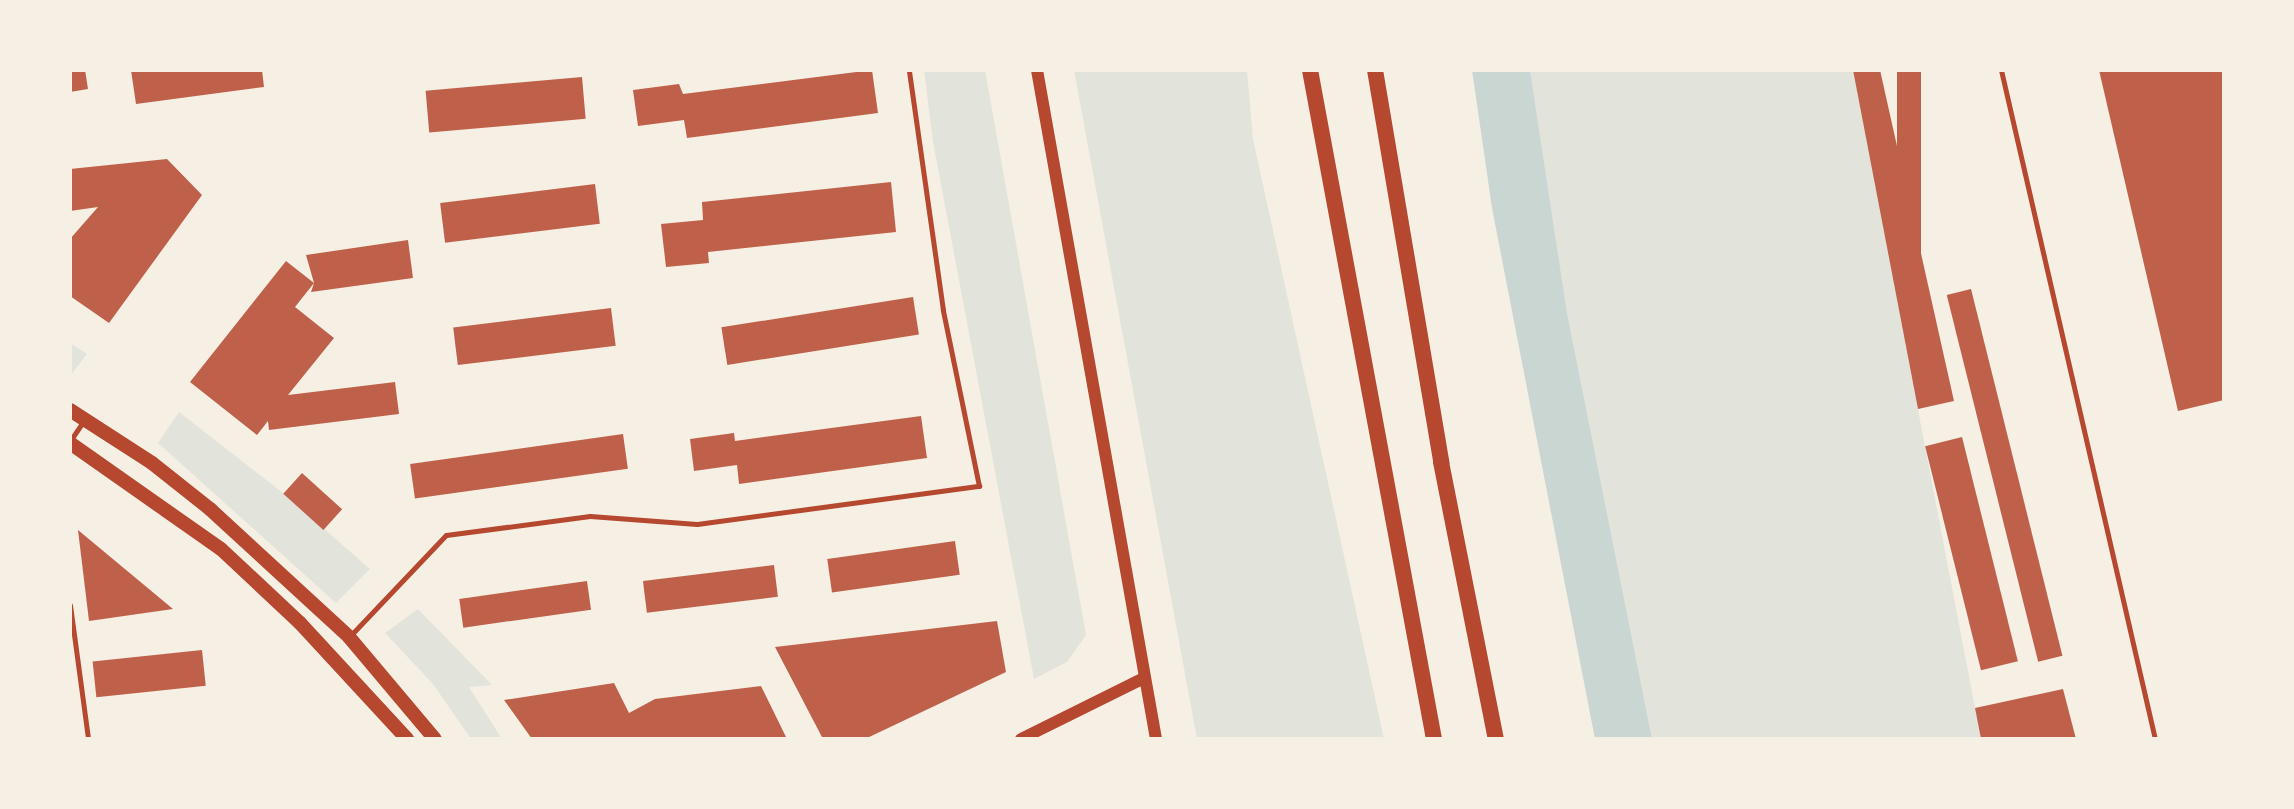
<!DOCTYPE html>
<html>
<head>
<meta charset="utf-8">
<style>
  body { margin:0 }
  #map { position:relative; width:2294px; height:809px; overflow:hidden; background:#f6efe4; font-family:Mulish,sans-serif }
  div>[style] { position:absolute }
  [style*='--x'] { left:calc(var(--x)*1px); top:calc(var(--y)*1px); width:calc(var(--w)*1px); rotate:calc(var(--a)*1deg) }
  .green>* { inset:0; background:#e2e4dc }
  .water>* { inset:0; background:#c9d6d2 }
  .building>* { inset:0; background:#bf614a; transform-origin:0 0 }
  .service>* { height:5px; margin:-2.5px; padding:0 2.5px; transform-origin:2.5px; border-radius:2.5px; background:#b5482f }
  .tertiary>* { height:12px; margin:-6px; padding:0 6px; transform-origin:6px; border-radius:6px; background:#b5482f }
  .secondary>* { height:14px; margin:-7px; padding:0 7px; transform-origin:7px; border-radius:7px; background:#b5482f }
  .trunk>* { height:16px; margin:-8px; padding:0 8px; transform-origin:8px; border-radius:8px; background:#b5482f }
  span { translate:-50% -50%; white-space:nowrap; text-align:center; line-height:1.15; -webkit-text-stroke:8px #f6efe4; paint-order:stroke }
  .frame { position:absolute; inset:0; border:72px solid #f6efe4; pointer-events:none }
</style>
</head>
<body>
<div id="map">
  <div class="green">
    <div style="clip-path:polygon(924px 70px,985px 70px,1086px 635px,1067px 662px,1034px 679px,933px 142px)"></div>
    <div style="clip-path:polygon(1074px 70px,1247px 70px,1253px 139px,1384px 739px,1197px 739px)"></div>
    <div style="clip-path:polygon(1530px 70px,1853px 70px,1981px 739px,1652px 739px,1567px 313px)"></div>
    <div style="clip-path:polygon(70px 343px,87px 354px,70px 376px)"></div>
    <div style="clip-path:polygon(179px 412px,283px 493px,370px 569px,336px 603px,158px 443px)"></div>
    <div style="clip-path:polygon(418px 609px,492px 685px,469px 687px,502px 739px,471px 739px,433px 684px,385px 633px)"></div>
  </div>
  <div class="water">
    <div style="clip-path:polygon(1472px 70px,1530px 70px,1567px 313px,1652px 739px,1595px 739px,1492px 208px)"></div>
  </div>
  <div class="building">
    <div style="clip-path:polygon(70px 70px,85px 70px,88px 89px,70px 92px)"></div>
    <div style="clip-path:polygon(131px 70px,262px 70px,264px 87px,136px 104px)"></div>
    <div style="clip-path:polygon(872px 70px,878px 113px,687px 138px,684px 120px,638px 126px,633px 90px,679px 84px,683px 94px)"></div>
    <div style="clip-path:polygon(1853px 70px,1880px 70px,1954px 401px,1918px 409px)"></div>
    <div style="left:1897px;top:70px;width:24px;height:198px"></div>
    <div style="clip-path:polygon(2099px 70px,2224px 70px,2224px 400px,2178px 411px)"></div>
    <div style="left:582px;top:77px;width:42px;height:157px;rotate:85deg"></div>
    <div style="clip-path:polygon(167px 159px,202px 195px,109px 323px,70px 296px,70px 239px,98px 207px,70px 211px,70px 169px)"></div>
    <div style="clip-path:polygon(891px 182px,896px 232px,708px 252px,709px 263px,666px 267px,661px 224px,703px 220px,702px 202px)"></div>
    <div style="left:595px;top:184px;width:40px;height:156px;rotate:83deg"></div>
    <div style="clip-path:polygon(408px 240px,413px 278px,311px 292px,314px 283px,295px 307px,334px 338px,288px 395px,395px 382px,399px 414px,269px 430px,268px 421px,257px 435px,190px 382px,286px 261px,314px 283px,306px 255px)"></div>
    <div style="left:1971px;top:289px;width:378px;height:25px;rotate:76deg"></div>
    <div style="left:913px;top:297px;width:38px;height:194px;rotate:81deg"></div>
    <div style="left:611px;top:308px;width:38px;height:159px;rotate:83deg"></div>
    <div style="clip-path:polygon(921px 416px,927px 458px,739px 484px,737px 465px,694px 471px,690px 439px,734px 433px,735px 441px)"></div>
    <div style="left:623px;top:434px;width:35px;height:215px;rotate:82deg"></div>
    <div style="left:1962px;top:437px;width:231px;height:38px;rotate:76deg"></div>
    <div style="left:302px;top:473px;width:54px;height:28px;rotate:42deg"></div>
    <div style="clip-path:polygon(78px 530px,173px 609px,89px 621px)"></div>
    <div style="left:955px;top:541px;width:34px;height:129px;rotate:82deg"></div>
    <div style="left:774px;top:565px;width:32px;height:132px;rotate:83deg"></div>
    <div style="left:587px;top:581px;width:29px;height:129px;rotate:82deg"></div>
    <div style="clip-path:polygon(997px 621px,1006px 672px,865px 739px,823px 739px,775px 647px)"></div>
    <div style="left:202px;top:650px;width:36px;height:110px;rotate:84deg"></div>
    <div style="clip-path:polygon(614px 683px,629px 713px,655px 699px,761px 686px,787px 739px,532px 739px,504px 700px)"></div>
    <div style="clip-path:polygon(2063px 689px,2076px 739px,1981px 739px,1975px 708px)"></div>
  </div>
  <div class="service">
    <div style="--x:2001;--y:70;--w:686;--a:77.04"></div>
    <div style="--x:70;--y:441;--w:25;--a:-56"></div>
    <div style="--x:70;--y:605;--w:135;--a:82.3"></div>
    <div style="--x:350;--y:636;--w:139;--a:-46.5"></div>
    <div style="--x:446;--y:535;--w:145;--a:-7.5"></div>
    <div style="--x:590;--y:516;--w:107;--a:4.3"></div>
    <div style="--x:697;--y:524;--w:285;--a:-7.7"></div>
    <div style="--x:979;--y:486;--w:180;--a:-101.6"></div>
    <div style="--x:943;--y:310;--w:242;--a:-98.1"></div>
  </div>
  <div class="tertiary">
    <div style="--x:1037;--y:70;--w:680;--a:79.91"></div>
    <div style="--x:1021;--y:739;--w:137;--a:-26.4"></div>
  </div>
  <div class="secondary">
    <div style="--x:70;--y:410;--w:98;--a:32.9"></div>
    <div style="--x:152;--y:463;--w:74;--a:38.4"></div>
    <div style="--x:210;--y:509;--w:189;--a:42.6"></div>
    <div style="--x:349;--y:637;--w:133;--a:49.9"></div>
    <div style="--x:70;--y:443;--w:184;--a:35.1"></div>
    <div style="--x:221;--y:549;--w:108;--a:43.1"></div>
    <div style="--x:300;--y:623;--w:158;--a:47.3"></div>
  </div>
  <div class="trunk">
    <div style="--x:1310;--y:70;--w:680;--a:79.5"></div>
    <div style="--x:1375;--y:70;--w:398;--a:80.4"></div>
    <div style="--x:1441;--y:462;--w:282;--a:78.8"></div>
  </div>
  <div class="frame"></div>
</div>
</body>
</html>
